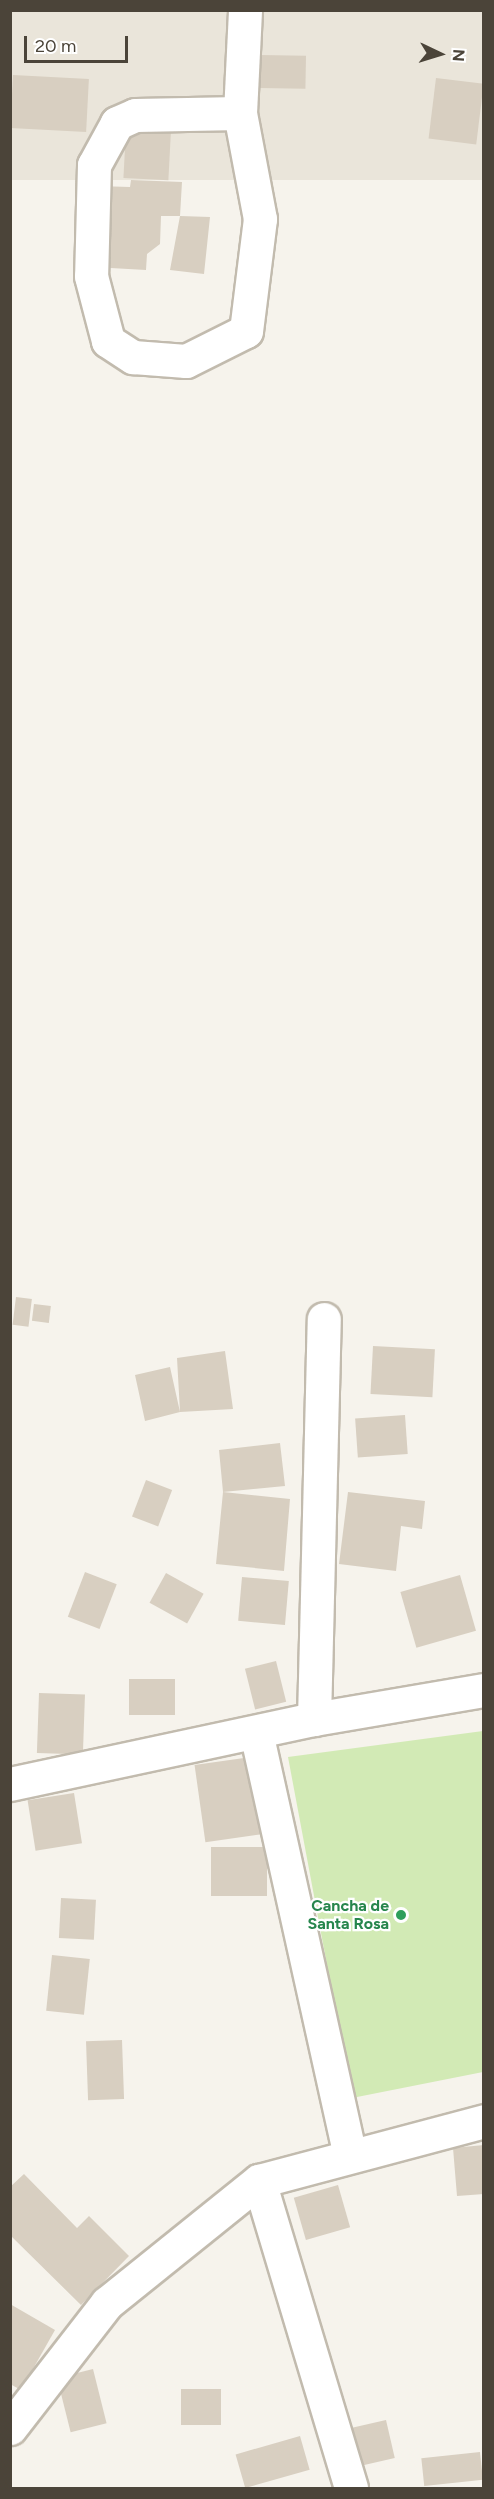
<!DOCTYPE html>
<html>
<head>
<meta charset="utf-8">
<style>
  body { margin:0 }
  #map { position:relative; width:494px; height:2499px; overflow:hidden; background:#f6f3ec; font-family:Figtree,sans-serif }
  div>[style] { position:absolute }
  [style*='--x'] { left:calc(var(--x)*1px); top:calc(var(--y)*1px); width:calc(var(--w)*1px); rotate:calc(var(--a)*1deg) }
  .residential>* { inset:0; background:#eae5da; transform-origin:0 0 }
  .green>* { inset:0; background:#d2eab5 }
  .building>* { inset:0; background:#d8cfc1; transform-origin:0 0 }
  .roads { filter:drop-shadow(2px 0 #c2bbae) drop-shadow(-2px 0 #c2bbae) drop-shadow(0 2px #c2bbae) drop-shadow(0 -2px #c2bbae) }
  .minor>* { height:33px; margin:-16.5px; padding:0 16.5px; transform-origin:16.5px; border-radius:16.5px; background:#fff }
  .dots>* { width:16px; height:16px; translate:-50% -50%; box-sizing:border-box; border:3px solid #fff; border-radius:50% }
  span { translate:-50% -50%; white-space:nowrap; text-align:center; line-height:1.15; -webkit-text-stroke:4.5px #fff; paint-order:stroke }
  .leisure-label { font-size:16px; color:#27864d; font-weight:700 }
  .right { translate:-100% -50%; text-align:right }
  .frame { position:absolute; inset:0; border:12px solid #4b4439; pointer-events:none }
  .north { position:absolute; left:410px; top:24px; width:60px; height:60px; -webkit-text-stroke:4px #fff; paint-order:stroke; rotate:94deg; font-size:16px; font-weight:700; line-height:24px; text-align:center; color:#4b4439 }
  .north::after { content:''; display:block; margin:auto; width:21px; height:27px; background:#4b4439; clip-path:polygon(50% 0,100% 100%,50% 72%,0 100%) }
  .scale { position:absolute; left:24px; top:36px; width:104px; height:27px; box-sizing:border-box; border:3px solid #4b4439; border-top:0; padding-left:8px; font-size:18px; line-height:21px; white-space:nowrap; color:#4b4439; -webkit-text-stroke:4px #fff; paint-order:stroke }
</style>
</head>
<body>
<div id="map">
  <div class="residential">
    <div style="left:11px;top:11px;width:472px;height:169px"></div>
  </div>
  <div class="green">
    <div style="clip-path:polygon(483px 1731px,483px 2072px,352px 2098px,288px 1757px)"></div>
  </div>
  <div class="building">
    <div style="left:260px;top:55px;width:46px;height:33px;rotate:1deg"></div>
    <div style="left:13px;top:75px;width:76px;height:53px;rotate:3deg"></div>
    <div style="left:436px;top:78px;width:48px;height:61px;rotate:7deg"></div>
    <div style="left:126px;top:129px;width:45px;height:49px;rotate:3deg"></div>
    <div style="clip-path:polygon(131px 180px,182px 182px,180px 216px,210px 217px,204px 274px,170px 270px,180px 216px,161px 216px,160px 244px,147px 254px,146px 270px,93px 267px,97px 186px,130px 187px)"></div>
    <div style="left:16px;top:1297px;width:16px;height:28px;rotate:7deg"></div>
    <div style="left:34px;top:1304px;width:17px;height:17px;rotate:7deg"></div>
    <div style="left:373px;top:1346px;width:62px;height:48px;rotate:3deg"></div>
    <div style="clip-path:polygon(225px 1351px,233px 1409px,180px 1412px,145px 1421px,135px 1375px,170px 1367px,180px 1412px,177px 1358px)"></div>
    <div style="left:405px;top:1415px;width:39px;height:50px;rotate:86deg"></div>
    <div style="clip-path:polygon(280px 1443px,285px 1486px,223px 1492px,290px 1499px,284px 1571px,216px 1564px,223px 1492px,219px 1450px)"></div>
    <div style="left:146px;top:1480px;width:28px;height:39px;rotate:21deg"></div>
    <div style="clip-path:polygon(348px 1492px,425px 1501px,422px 1529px,401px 1526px,396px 1571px,339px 1564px)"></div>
    <div style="left:85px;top:1572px;width:34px;height:48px;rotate:21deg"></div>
    <div style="left:166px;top:1573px;width:43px;height:34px;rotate:29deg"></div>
    <div style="left:460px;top:1575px;width:58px;height:62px;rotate:74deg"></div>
    <div style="left:242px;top:1577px;width:47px;height:44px;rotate:5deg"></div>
    <div style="left:276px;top:1661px;width:42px;height:32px;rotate:76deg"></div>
    <div style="left:129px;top:1679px;width:46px;height:36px"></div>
    <div style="left:39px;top:1693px;width:46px;height:60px;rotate:2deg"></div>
    <div style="left:251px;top:1757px;width:78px;height:57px;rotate:82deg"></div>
    <div style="left:74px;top:1793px;width:51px;height:47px;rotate:81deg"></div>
    <div style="left:267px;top:1847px;width:49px;height:56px;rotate:90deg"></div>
    <div style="left:61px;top:1898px;width:35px;height:40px;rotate:3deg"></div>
    <div style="left:52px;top:1955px;width:38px;height:56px;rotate:6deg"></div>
    <div style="left:122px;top:2040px;width:59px;height:36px;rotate:88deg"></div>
    <div style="clip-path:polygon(484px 2145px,484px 2194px,457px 2196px,453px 2148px)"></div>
    <div style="clip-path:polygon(24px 2174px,77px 2228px,89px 2216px,129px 2256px,81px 2305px,10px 2235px,10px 2187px)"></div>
    <div style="left:338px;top:2185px;width:44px;height:46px;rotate:74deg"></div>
    <div style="clip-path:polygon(10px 2304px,55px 2330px,21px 2390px,10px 2384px)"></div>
    <div style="left:93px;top:2369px;width:56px;height:37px;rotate:76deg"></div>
    <div style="left:221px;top:2389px;width:36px;height:40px;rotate:90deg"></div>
    <div style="left:386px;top:2420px;width:39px;height:37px;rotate:77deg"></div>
    <div style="left:300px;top:2436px;width:35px;height:67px;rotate:74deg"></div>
    <div style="left:480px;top:2452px;width:28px;height:59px;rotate:84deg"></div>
  </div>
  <div class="roads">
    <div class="minor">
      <div style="--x:240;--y:113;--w:105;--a:178.9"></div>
      <div style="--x:135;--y:115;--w:20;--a:156"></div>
      <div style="--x:117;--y:123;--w:48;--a:118.7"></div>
      <div style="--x:94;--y:165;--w:111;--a:91.5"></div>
      <div style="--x:91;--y:276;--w:67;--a:75.3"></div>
      <div style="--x:108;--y:341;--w:30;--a:33"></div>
      <div style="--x:133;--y:357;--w:53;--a:4.3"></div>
      <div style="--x:186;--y:361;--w:67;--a:-26.6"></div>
      <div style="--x:246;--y:331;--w:113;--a:-82.9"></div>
      <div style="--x:260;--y:219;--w:108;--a:-100.7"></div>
      <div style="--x:240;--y:113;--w:103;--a:-87.2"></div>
      <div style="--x:314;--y:1719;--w:400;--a:-88.6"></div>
      <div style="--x:256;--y:1732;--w:434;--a:77.5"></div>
      <div style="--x:10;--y:1784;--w:311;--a:-12.1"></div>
      <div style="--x:314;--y:1719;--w:172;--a:-9.7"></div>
      <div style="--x:259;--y:2181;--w:320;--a:73.3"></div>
      <div style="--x:10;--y:2428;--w:158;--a:-52.2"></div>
      <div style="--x:107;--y:2303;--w:195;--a:-38.8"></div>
      <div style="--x:259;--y:2181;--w:233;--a:-14.9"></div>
    </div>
  </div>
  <div class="dots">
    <div style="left:401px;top:1915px;background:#2e9e5b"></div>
  </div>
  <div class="leisure-label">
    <span class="right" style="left:389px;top:1915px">Cancha de<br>Santa Rosa</span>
  </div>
  <div class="frame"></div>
  <div class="north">N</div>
  <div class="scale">20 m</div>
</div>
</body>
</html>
